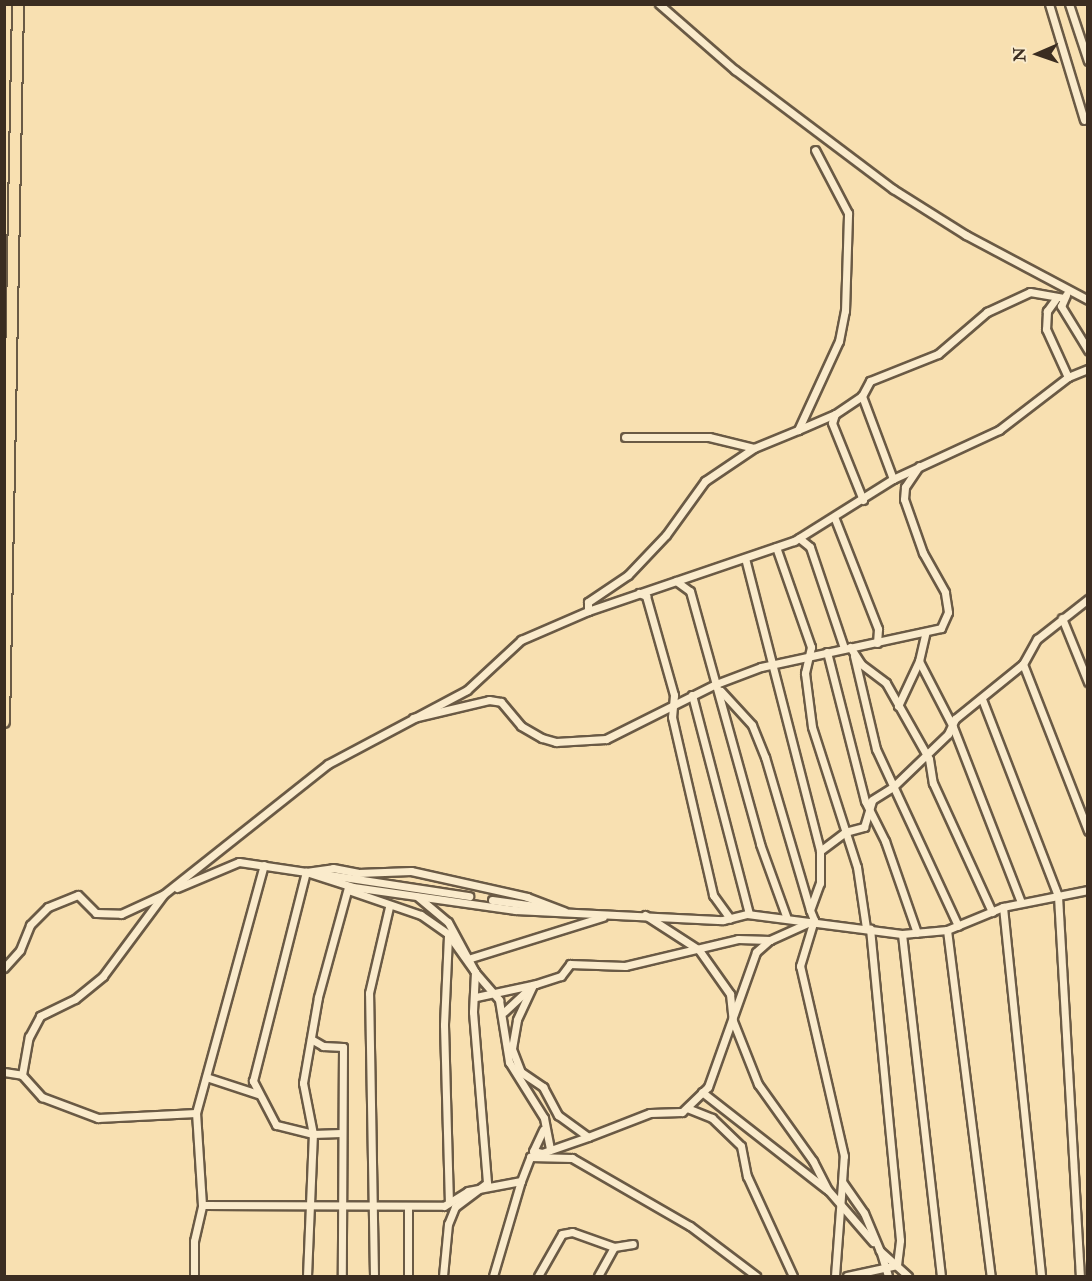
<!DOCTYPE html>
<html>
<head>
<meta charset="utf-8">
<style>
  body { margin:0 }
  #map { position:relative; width:1092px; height:1281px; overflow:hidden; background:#f8e0b1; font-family:"IM FELL Double Pica",serif }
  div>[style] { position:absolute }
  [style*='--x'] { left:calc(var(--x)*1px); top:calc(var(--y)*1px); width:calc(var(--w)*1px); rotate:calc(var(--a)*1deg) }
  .roads { filter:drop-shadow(2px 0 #6a5a45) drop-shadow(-2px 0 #6a5a45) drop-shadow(0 2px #6a5a45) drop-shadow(0 -2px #6a5a45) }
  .minor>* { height:7px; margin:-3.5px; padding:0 3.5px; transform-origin:3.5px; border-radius:3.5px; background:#faebcc }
  .highway>* { height:10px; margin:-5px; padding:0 5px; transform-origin:5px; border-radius:5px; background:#f8e0b1 }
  span { translate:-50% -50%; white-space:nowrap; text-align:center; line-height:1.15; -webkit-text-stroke:4.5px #faebcc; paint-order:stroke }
  .frame { position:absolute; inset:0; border:6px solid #3b2d21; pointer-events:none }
  .north { position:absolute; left:1008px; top:24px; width:60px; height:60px; -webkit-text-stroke:4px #faebcc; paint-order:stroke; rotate:268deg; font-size:16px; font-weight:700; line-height:24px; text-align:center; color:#3b2d21 }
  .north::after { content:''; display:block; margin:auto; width:21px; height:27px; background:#3b2d21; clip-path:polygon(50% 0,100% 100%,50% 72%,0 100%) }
</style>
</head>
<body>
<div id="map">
  <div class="roads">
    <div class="minor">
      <div style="--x:659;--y:4;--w:101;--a:41"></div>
      <div style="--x:735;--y:70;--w:198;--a:37"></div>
      <div style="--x:893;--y:189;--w:86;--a:32.2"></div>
      <div style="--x:966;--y:235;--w:138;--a:28"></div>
      <div style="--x:1049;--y:4;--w:121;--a:73.2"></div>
      <div style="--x:1069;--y:4;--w:60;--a:71.6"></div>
      <div style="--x:1066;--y:295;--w:12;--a:114"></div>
      <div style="--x:1061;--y:306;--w:52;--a:58.5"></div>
      <div style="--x:1055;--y:300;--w:14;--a:126"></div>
      <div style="--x:1047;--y:311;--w:18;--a:93"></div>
      <div style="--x:1046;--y:329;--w:53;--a:65.4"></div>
      <div style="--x:862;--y:396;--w:32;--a:146"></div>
      <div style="--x:835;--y:414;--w:9;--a:108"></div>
      <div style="--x:832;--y:423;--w:83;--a:68.1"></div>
      <div style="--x:798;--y:430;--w:40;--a:-23.4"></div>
      <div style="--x:625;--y:437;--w:84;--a:0"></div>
      <div style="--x:709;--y:437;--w:46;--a:13.7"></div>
      <div style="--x:893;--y:479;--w:89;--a:-110.5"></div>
      <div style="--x:862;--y:396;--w:17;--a:-62"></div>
      <div style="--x:870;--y:381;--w:73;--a:-21.7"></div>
      <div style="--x:938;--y:354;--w:65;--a:-40.6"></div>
      <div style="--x:987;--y:312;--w:47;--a:-24.9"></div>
      <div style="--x:1030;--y:292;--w:34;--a:10"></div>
      <div style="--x:835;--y:519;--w:118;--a:68.6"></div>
      <div style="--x:878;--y:629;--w:14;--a:94"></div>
      <div style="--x:799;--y:538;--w:14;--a:39"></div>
      <div style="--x:810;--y:547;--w:107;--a:71.4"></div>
      <div style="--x:776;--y:547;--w:106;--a:70.7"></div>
      <div style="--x:811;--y:647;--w:27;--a:103"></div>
      <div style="--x:805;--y:673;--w:54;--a:82.6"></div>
      <div style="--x:812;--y:727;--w:147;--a:72.2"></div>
      <div style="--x:857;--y:867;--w:62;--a:81.6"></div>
      <div style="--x:745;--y:558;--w:302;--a:75.6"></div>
      <div style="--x:676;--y:581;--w:17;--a:36"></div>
      <div style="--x:690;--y:591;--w:263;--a:74.5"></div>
      <div style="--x:760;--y:844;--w:77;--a:70.1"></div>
      <div style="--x:639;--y:593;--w:8;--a:23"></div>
      <div style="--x:646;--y:596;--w:103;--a:74.2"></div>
      <div style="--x:674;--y:695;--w:22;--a:95"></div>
      <div style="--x:672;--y:717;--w:183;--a:77"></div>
      <div style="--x:713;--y:895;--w:29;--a:54"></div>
      <div style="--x:588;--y:611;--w:9;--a:-90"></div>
      <div style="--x:588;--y:602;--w:48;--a:-34"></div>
      <div style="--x:628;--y:575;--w:55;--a:-46.5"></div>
      <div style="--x:666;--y:535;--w:67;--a:-54.2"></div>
      <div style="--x:705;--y:481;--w:59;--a:-34"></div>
      <div style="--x:754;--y:448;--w:48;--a:-22.2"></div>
      <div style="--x:798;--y:430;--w:98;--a:-65.3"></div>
      <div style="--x:839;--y:341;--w:31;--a:-79"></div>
      <div style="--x:845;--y:311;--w:98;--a:-88.2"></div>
      <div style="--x:848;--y:213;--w:71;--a:-117.6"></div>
      <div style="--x:1062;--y:618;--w:69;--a:67.9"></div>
      <div style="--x:850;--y:647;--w:20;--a:57"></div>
      <div style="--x:861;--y:664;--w:31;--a:37"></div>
      <div style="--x:886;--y:683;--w:87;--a:60.5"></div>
      <div style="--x:929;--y:759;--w:24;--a:81"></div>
      <div style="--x:933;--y:783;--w:142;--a:65.4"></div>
      <div style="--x:827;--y:652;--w:154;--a:75.7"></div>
      <div style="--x:865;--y:801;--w:45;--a:63.4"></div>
      <div style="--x:885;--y:841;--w:97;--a:70.8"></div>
      <div style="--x:854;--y:656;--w:96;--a:76.7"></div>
      <div style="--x:876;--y:749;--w:195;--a:65.1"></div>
      <div style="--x:919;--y:661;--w:74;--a:62.7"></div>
      <div style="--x:953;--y:727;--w:188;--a:68.8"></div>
      <div style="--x:1023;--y:664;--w:179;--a:68.7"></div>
      <div style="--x:721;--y:691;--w:46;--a:47.6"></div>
      <div style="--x:752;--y:725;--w:35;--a:68"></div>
      <div style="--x:765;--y:757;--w:159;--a:73.6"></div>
      <div style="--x:692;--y:695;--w:226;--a:75.4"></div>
      <div style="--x:982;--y:699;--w:211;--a:68.9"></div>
      <div style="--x:1058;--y:896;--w:381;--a:86.7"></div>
      <div style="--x:898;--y:706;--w:50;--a:-65"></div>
      <div style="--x:919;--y:661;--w:28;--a:-77"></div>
      <div style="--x:413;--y:718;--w:78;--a:-13.3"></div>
      <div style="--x:489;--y:700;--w:12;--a:9"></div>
      <div style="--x:501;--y:702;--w:31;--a:50"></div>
      <div style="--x:521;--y:726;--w:24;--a:30"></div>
      <div style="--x:542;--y:738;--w:15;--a:16"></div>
      <div style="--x:556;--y:742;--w:50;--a:-3.4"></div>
      <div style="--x:606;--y:739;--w:123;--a:-26.6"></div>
      <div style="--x:716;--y:684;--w:48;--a:-20.7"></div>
      <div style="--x:761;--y:667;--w:184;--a:-12.2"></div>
      <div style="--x:941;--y:628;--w:17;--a:-66"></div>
      <div style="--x:948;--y:612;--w:20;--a:-99"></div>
      <div style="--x:945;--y:592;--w:45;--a:-119.4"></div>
      <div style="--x:923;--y:553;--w:57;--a:-109.4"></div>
      <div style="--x:904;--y:499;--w:12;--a:-85"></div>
      <div style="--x:905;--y:487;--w:25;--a:-56"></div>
      <div style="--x:323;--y:874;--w:148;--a:8.6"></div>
      <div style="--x:177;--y:888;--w:67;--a:-22.8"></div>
      <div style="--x:239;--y:862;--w:68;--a:8.5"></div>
      <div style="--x:306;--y:872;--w:49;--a:17.7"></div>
      <div style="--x:353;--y:887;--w:164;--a:8.1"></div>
      <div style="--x:515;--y:910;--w:208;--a:2.8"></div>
      <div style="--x:723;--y:920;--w:25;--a:-14"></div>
      <div style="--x:747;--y:914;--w:156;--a:7.4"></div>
      <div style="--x:902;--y:934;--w:45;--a:-5.1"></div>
      <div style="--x:947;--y:930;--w:61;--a:-22.3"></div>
      <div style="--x:1003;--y:907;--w:87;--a:-11.3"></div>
      <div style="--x:348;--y:890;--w:77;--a:18.9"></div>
      <div style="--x:421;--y:915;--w:33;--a:35"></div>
      <div style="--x:448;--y:934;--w:47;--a:54.6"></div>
      <div style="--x:475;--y:972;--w:40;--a:92.9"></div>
      <div style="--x:473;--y:1012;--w:172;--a:85.3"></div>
      <div style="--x:487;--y:1183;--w:40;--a:143"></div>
      <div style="--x:455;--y:1207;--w:18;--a:112"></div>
      <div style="--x:448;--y:1224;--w:52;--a:95.5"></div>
      <div style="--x:418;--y:897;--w:39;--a:40"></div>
      <div style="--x:448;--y:922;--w:57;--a:61.6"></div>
      <div style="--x:475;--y:972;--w:37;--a:49"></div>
      <div style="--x:499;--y:1000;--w:63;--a:80.8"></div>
      <div style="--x:509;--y:1062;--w:66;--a:58"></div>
      <div style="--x:544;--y:1118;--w:32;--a:79"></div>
      <div style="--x:492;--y:900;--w:58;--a:8"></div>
      <div style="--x:1003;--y:907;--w:371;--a:84.1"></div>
      <div style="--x:645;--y:915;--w:64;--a:32.9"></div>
      <div style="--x:699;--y:950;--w:54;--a:54.8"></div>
      <div style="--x:730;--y:994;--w:27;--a:84"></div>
      <div style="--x:733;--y:1021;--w:68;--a:68.4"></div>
      <div style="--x:758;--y:1084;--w:95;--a:54.5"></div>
      <div style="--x:813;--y:1161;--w:33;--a:63"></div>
      <div style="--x:828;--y:1190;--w:69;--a:49.1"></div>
      <div style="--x:947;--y:930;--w:349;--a:82.8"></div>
      <div style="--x:902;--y:934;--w:344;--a:83.5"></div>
      <div style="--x:448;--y:936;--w:89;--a:92.6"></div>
      <div style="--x:444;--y:1025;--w:177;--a:88.4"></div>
      <div style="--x:471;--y:958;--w:138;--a:-17.3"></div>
      <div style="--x:4;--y:968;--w:24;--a:-48"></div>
      <div style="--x:20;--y:950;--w:27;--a:-68"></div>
      <div style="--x:30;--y:925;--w:25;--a:-45"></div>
      <div style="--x:48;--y:907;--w:32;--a:-22"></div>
      <div style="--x:78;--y:895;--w:25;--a:45"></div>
      <div style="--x:96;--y:913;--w:25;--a:2"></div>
      <div style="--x:121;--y:914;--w:45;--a:-24.9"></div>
      <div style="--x:533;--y:985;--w:38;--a:115"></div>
      <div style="--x:517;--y:1020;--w:29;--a:100"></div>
      <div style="--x:512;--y:1049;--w:25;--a:69"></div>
      <div style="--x:521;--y:1072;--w:27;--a:34"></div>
      <div style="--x:543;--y:1087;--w:32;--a:62"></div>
      <div style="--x:558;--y:1115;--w:37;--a:36"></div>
      <div style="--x:588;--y:1137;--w:66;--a:-21.2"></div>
      <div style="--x:650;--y:1113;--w:32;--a:-2"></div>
      <div style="--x:682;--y:1112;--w:36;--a:-44"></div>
      <div style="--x:708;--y:1087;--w:143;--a:-70.4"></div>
      <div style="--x:756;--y:952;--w:18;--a:-41"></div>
      <div style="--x:476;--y:997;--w:61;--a:-12.2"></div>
      <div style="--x:536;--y:984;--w:26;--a:-18"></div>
      <div style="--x:561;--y:976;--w:15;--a:-53"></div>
      <div style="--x:570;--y:964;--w:55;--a:2.1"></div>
      <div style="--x:625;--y:966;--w:116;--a:-13.4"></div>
      <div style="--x:738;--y:939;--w:32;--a:2"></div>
      <div style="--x:770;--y:940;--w:46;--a:-24.3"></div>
      <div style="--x:504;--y:1012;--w:37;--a:-43"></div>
      <div style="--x:311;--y:1039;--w:14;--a:30"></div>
      <div style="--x:323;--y:1046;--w:20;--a:3"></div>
      <div style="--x:343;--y:1047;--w:229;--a:90.3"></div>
      <div style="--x:4;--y:1072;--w:18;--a:9"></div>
      <div style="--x:22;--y:1075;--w:30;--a:48"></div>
      <div style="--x:42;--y:1097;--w:60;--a:20.6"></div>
      <div style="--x:98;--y:1118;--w:98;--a:-2.9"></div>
      <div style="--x:22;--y:1075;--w:39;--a:-80"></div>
      <div style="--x:29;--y:1037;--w:24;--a:-62"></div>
      <div style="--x:40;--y:1016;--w:39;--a:-26"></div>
      <div style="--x:75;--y:999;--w:36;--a:-39"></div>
      <div style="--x:103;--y:976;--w:102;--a:-53.4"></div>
      <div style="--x:164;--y:894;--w:209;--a:-38.4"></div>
      <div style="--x:328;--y:764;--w:157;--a:-28"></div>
      <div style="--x:467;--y:690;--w:74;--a:-42.8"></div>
      <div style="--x:521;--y:640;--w:73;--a:-23.4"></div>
      <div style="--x:588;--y:611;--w:218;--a:-18.8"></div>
      <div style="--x:794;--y:541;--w:117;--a:-32.1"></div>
      <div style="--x:893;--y:479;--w:117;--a:-24.8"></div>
      <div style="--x:999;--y:430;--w:87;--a:-37.5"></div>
      <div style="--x:1068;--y:377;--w:22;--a:-22"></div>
      <div style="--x:206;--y:1077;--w:55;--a:18.1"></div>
      <div style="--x:702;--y:1092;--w:157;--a:38"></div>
      <div style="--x:687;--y:1108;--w:27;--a:22"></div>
      <div style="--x:712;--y:1118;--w:40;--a:44"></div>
      <div style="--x:741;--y:1146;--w:31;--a:79"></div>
      <div style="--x:747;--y:1176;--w:110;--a:65.3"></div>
      <div style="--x:543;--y:1130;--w:23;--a:115"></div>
      <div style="--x:533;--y:1151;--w:9;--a:13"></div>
      <div style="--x:542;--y:1153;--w:49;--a:-19.2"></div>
      <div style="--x:341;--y:1133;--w:28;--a:178"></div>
      <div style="--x:313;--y:1134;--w:38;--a:-166"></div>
      <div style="--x:276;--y:1125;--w:50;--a:-117.6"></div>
      <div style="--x:253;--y:1081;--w:216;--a:-75.8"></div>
      <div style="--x:306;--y:872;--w:27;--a:-8"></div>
      <div style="--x:333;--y:868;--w:25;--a:11"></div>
      <div style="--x:358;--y:873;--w:53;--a:-2.2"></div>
      <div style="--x:411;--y:871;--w:119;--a:12.6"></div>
      <div style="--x:527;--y:897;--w:40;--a:21"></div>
      <div style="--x:202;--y:1205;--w:92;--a:-93.7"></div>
      <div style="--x:196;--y:1113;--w:257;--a:-74.7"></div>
      <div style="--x:408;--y:1206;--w:70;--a:90"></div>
      <div style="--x:881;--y:1253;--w:24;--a:73"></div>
      <div style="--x:194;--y:1276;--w:35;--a:-90"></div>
      <div style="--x:194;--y:1241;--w:37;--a:-77"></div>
      <div style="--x:202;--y:1205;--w:242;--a:0.2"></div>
      <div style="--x:444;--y:1206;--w:28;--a:-32"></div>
      <div style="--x:468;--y:1191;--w:54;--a:-10.7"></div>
      <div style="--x:521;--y:1181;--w:26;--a:-69"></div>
      <div style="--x:530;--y:1157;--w:42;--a:1.4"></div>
      <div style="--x:572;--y:1158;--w:136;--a:30"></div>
      <div style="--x:690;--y:1226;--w:83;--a:37.1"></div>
      <div style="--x:307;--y:1276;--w:142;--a:-87.6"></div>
      <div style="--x:313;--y:1134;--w:52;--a:-101.1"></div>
      <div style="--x:303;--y:1083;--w:87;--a:-80.1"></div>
      <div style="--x:318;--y:997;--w:114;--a:-74.7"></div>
      <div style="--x:374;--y:1276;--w:283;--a:-91"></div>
      <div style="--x:369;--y:993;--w:88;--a:-76.9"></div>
      <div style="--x:493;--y:1276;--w:99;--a:-73.6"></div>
      <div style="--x:538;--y:1276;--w:48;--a:-60.3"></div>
      <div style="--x:562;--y:1234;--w:10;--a:-11"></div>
      <div style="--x:572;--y:1232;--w:45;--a:19.7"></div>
      <div style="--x:614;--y:1247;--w:19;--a:-9"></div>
      <div style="--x:598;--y:1276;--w:33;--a:-61"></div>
      <div style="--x:835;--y:1276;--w:93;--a:-85.7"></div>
      <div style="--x:847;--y:1276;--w:51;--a:-12.4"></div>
      <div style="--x:897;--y:1265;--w:25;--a:-83"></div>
      <div style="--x:900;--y:1240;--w:313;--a:-95.5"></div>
      <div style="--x:908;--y:1276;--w:38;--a:-138"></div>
      <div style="--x:880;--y:1251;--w:41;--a:-112.8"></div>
      <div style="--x:864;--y:1213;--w:38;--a:-125"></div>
      <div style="--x:842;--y:1182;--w:26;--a:-86"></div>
      <div style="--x:844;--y:1156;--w:195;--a:-103"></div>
      <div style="--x:800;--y:966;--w:48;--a:-73.1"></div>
      <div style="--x:814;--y:920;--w:11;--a:-112"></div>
      <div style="--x:810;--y:910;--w:29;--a:-70"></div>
      <div style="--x:820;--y:883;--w:32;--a:-90"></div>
      <div style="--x:820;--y:851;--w:31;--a:-37"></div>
      <div style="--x:845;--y:832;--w:20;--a:-15"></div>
      <div style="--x:864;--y:827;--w:28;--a:-73"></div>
      <div style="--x:872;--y:800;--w:26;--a:-32"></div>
      <div style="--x:894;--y:786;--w:75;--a:-43.9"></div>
      <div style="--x:948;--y:734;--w:17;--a:-65"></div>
      <div style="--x:955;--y:719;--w:87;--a:-39"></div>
      <div style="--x:1023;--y:664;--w:29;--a:-61"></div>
      <div style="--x:1037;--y:639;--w:65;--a:-38.1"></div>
    </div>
    <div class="highway">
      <div style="--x:4;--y:722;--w:718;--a:-88.88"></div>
    </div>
  </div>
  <div class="frame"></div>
  <div class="north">N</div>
</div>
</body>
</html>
